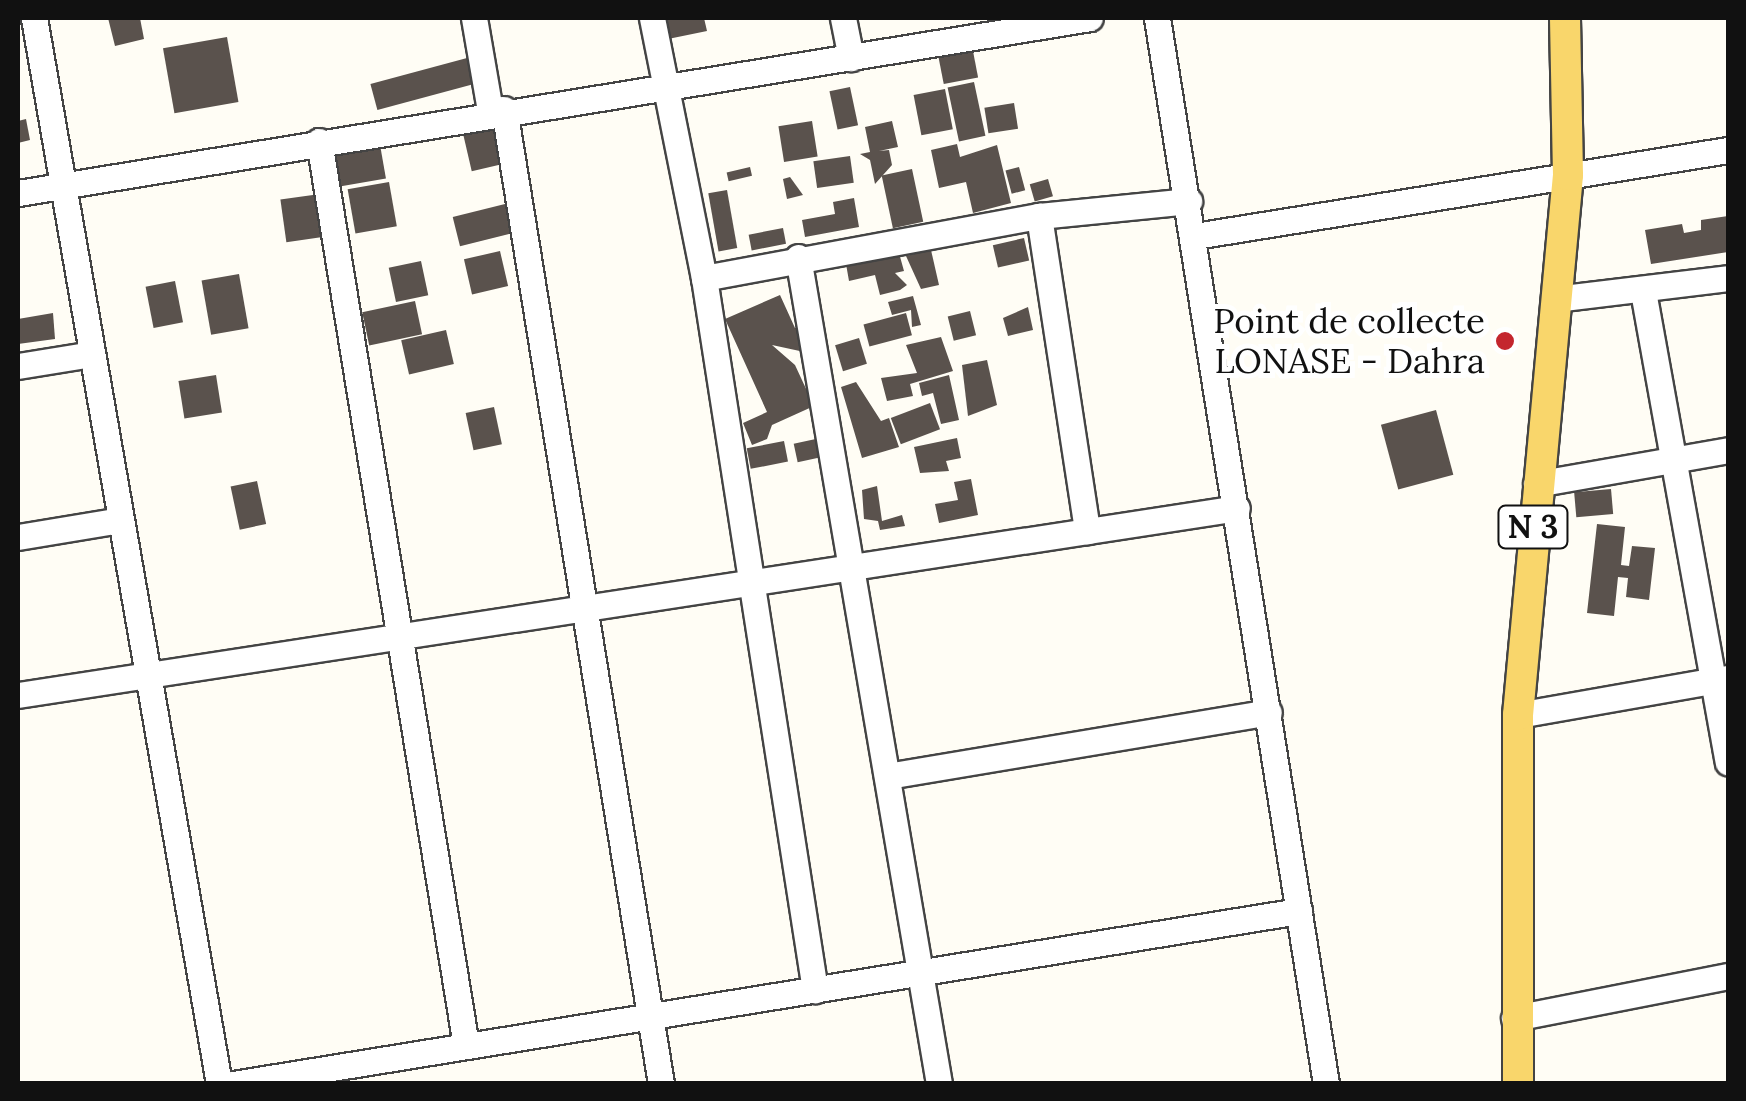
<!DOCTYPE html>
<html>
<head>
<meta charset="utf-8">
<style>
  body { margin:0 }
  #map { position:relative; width:1746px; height:1101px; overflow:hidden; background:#fffdf5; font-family:Lora,serif }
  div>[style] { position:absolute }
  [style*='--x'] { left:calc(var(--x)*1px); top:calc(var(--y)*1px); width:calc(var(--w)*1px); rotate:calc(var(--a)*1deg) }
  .building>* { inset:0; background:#5a524d; transform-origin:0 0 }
  .roads { filter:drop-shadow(2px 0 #444) drop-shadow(-2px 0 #444) drop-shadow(0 2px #444) drop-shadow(0 -2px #444) }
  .minor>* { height:25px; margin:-12.5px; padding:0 12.5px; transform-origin:12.5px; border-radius:12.5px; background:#fff }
  .major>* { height:30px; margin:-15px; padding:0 15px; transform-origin:15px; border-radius:15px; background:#f9d66b }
  .dots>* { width:28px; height:28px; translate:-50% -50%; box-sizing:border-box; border:5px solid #fff; border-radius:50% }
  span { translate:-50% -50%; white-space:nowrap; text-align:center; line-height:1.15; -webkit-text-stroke:10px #fff; paint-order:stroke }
  .shield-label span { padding:2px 8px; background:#fff; border:2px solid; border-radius:8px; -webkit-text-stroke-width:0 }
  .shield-label { font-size:32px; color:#111; font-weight:700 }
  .poi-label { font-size:35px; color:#111 }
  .right { translate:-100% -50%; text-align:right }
  .frame { position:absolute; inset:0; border:20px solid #111; pointer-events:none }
</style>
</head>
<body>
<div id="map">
  <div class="building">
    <div style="clip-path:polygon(108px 18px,140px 18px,144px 39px,115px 46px)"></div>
    <div style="clip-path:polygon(663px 18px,704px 18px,707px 31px,668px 39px)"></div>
    <div style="left:227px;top:37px;width:66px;height:65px;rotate:80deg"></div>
    <div style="left:972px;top:46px;width:32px;height:35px;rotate:79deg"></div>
    <div style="left:467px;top:58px;width:27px;height:100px;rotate:75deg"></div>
    <div style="left:974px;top:82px;width:55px;height:27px;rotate:78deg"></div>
    <div style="left:850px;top:87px;width:39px;height:21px;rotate:78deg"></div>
    <div style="left:945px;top:89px;width:41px;height:32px;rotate:79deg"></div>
    <div style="left:1014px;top:103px;width:26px;height:30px;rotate:81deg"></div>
    <div style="clip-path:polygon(26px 119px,30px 140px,18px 143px,18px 121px)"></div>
    <div style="left:494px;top:121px;width:44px;height:33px;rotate:77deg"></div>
    <div style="left:812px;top:121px;width:36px;height:34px;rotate:81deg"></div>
    <div style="clip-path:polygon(892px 121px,898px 147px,879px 151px,889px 150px,892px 165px,875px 184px,870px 160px,860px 154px,870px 152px,865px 127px)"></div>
    <div style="left:379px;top:139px;width:40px;height:47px;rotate:80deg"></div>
    <div style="clip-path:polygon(957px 144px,960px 157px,997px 145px,1011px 203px,973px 213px,966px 182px,939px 188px,931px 150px)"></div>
    <div style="left:850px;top:156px;width:27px;height:37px;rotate:82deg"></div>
    <div style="left:750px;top:167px;width:9px;height:24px;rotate:77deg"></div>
    <div style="left:1019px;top:167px;width:24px;height:14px;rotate:75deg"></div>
    <div style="left:912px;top:169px;width:54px;height:31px;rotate:78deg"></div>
    <div style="clip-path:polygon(790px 177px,803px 195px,787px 199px,783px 179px)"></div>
    <div style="left:1048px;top:179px;width:18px;height:19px;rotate:74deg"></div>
    <div style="left:389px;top:182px;width:45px;height:42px;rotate:80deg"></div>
    <div style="left:727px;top:190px;width:59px;height:19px;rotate:80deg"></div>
    <div style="left:320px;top:194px;width:43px;height:40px;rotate:82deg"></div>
    <div style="clip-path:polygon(854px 198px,859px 227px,805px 237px,802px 220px,835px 214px,833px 202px)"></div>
    <div style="left:509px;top:203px;width:30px;height:58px;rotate:76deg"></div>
    <div style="clip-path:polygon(1728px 216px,1728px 252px,1651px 264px,1645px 230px,1682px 224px,1684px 233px,1701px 230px,1701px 220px)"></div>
    <div style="left:783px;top:228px;width:16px;height:35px;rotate:79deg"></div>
    <div style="left:1024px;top:238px;width:23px;height:32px;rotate:77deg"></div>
    <div style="clip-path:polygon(931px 250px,939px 285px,921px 289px,906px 256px)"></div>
    <div style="left:500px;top:251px;width:36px;height:37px;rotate:77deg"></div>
    <div style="clip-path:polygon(899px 253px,904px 271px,895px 273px,907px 285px,900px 290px,880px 295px,875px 275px,849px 281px,846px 264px)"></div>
    <div style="left:421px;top:261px;width:35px;height:33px;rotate:78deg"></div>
    <div style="left:239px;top:274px;width:55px;height:38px;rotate:80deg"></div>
    <div style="left:175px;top:281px;width:42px;height:30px;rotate:79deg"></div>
    <div style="clip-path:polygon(780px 295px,795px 328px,808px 327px,809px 353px,772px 345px,795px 365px,814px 406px,772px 425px,767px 439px,752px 445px,743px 423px,767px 412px,725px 319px)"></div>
    <div style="clip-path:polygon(913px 296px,921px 325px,912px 327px,911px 310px,892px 315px,888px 302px)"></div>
    <div style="left:415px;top:301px;width:34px;height:54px;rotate:78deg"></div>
    <div style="clip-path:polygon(1028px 307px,1033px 330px,1008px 336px,1003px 318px)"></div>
    <div style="left:970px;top:311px;width:25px;height:23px;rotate:76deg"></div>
    <div style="clip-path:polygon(53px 313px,55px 339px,18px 344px,18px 319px)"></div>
    <div style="left:906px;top:313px;width:23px;height:44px;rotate:75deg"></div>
    <div style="left:446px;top:330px;width:35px;height:46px;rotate:77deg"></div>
    <div style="clip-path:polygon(941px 337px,953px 371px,910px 384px,913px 396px,887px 401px,881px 378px,917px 373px,906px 345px)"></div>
    <div style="left:859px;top:338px;width:27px;height:25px;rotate:73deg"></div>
    <div style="clip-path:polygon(987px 360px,997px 405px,968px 416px,962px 365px)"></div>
    <div style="left:216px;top:375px;width:38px;height:38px;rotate:81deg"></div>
    <div style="clip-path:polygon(949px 375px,959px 420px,941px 424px,933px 393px,922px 396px,919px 383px)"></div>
    <div style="clip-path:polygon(856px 382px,881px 421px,889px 418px,899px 447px,862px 458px,841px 387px)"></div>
    <div style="left:930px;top:403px;width:28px;height:42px;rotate:69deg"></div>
    <div style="left:494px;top:407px;width:38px;height:29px;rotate:78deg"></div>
    <div style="left:1436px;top:410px;width:67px;height:57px;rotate:75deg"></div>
    <div style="left:825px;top:437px;width:19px;height:32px;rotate:78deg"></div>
    <div style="clip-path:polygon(957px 438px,961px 458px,946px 461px,949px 471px,920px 473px,914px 447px)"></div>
    <div style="left:784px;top:441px;width:21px;height:38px;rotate:79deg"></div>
    <div style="clip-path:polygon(971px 479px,978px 515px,939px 523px,935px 504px,958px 500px,954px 482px)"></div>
    <div style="left:257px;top:481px;width:44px;height:27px;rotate:78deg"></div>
    <div style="clip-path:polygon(877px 486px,882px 521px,902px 515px,905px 526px,880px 530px,878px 521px,864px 519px,862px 490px)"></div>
    <div style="left:1611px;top:489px;width:25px;height:37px;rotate:85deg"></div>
    <div style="clip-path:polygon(1597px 524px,1625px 527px,1621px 565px,1629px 566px,1632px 546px,1655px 548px,1649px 600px,1626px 597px,1628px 578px,1618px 577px,1614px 616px,1587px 613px)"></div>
  </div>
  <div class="roads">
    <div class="minor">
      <div style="--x:34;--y:18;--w:1082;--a:80.15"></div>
      <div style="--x:474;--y:18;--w:94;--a:80.2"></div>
      <div style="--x:652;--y:18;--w:265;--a:78.7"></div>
      <div style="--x:704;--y:278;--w:721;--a:81.14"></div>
      <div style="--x:843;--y:18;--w:41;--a:78.7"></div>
      <div style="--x:1157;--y:18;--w:1079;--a:80.99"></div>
      <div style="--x:504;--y:109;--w:988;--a:80.85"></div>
      <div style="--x:319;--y:141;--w:917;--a:80.77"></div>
      <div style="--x:18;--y:193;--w:1086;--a:-9.27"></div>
      <div style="--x:1039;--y:216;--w:319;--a:81.3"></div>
      <div style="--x:1195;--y:236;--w:540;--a:-9.17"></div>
      <div style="--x:798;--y:257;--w:839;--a:80.32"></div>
      <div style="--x:704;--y:278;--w:341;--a:-10.5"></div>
      <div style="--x:1039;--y:216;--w:151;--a:-5.7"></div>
      <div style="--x:1643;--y:291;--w:479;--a:79.8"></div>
      <div style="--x:1555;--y:299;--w:174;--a:-6.9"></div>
      <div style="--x:18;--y:366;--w:75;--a:-9.2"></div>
      <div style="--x:1536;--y:484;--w:195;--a:-10"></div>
      <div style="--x:18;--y:537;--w:104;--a:-9.4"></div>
      <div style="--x:18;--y:695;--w:1233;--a:-8.72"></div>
      <div style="--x:1518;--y:715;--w:213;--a:-10"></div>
      <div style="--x:887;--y:776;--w:387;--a:-9.5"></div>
      <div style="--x:1514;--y:1018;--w:218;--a:-11.1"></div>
      <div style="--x:233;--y:1084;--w:1080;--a:-9.22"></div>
    </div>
    <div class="major">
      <div style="--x:1518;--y:1084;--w:369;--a:-90"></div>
      <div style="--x:1518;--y:715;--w:542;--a:-84.71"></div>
      <div style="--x:1568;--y:175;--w:157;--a:-91.1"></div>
    </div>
  </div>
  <div class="dots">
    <div style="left:1505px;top:341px;background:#c4262e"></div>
  </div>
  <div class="shield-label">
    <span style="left:1533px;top:527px">N 3</span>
  </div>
  <div class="poi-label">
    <span class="right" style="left:1485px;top:341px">Point de collecte<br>LONASE - Dahra</span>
  </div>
  <div class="frame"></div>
</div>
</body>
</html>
